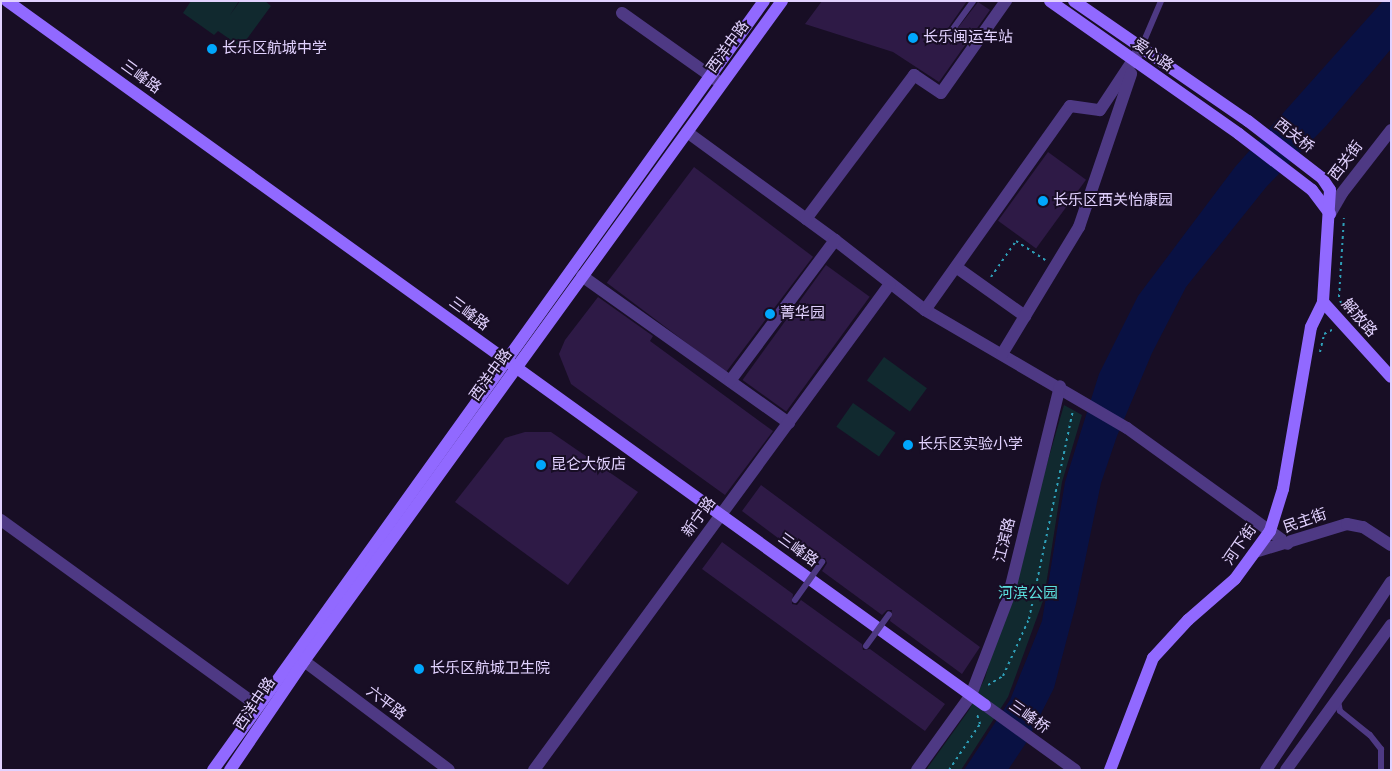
<!DOCTYPE html>
<html>
<head>
<meta charset="utf-8">
<style>
  body { margin:0 }
  #map { position:relative; width:1392px; height:771px; overflow:hidden; background:#180e25; font-family:"DejaVu Sans","Noto Sans SC",sans-serif }
  div>[style] { position:absolute }
  [style*='--x'] { left:calc(var(--x)*1px); top:calc(var(--y)*1px); width:calc(var(--w)*1px); rotate:calc(var(--a)*1deg) }
  .green>* { inset:0; background:#11292f; transform-origin:0 0 }
  .water>* { inset:0; background:#091143 }
  .building>* { inset:0; background:#2e1a46; transform-origin:0 0 }
  .path>* { height:2px; margin-top:-1px; transform-origin:0; background:repeating-linear-gradient(90deg,#2e9fb8 0 2.5px,transparent 0 6.5px) }
  .lane>* { height:6px; margin:-3px; padding:0 3px; transform-origin:3px; border-radius:3px; background:#4e3984 }
  .street>* { height:12px; margin:-6px; padding:0 6px; transform-origin:6px; border-radius:6px; background:#4e3984 }
  .secondary>* { height:12px; margin:-6px; padding:0 6px; transform-origin:6px; border-radius:6px; background:#9169ff }
  .lane-bridge>* { height:6px; margin:-3px; padding:0 3px; transform-origin:3px; border-radius:3px; background:#4e3984 }
  .dots>* { width:14px; height:14px; translate:-50% -50%; box-sizing:border-box; border:2px solid #180e25; border-radius:50% }
  span { translate:-50% -50%; white-space:nowrap; text-align:center; line-height:1.15; -webkit-text-stroke:4px #180e25; paint-order:stroke }
  .poi-label { font-size:15px; color:#e2d2ff }
  .left { translate:0 -50%; text-align:left }
  .street-label { font-size:15px; color:#e2d2ff }
  .park-label { font-size:15px; color:#5ce1df }
  .frame { position:absolute; inset:0; border:2px solid #e2d2ff; pointer-events:none }
</style>
</head>
<body>
<div id="map">
  <div class="green">
    <div style="clip-path:polygon(191px 1px,239px 1px,230px 15px,240px 1px,265px 1px,271px 6px,241px 47px,218px 31px,214px 35px,183px 13px)"></div>
    <div style="left:884px;top:357px;width:53px;height:29px;rotate:36deg"></div>
    <div style="left:853px;top:403px;width:52px;height:29px;rotate:35deg"></div>
    <div style="clip-path:polygon(1064px 405px,1082px 415px,1062px 482px,1044px 598px,1008px 697px,961px 770px,926px 770px,969px 710px,985px 678px)"></div>
  </div>
  <div class="water">
    <div style="clip-path:polygon(1383px 1px,1391px 1px,1391px 49px,1326px 126px,1267px 186px,1186px 287px,1152px 353px,1117px 436px,1101px 483px,1076px 604px,1054px 688px,1026px 743px,1008px 770px,964px 770px,1010px 700px,1042px 621px,1065px 482px,1099px 374px,1138px 296px,1235px 167px)"></div>
  </div>
  <div class="building">
    <div style="clip-path:polygon(822px 1px,967px 1px,946px 31px,950px 38px,978px 2px,990px 10px,939px 82px,893px 52px,805px 24px)"></div>
    <div style="left:1048px;top:152px;width:47px;height:85px;rotate:36deg"></div>
    <div style="left:694px;top:167px;width:149px;height:145px;rotate:37deg"></div>
    <div style="left:826px;top:265px;width:54px;height:142px;rotate:36deg"></div>
    <div style="clip-path:polygon(598px 297px,653px 336px,650px 341px,773px 431px,725px 495px,571px 384px,559px 354px,565px 340px)"></div>
    <div style="clip-path:polygon(525px 432px,551px 432px,638px 492px,568px 585px,455px 502px,505px 438px)"></div>
    <div style="clip-path:polygon(761px 485px,980px 647px,962px 674px,890px 621px,892px 610px,887px 610px,882px 615px,822px 571px,827px 563px,825px 558px,820px 558px,814px 565px,742px 511px)"></div>
    <div style="clip-path:polygon(722px 542px,793px 594px,792px 604px,797px 605px,801px 600px,862px 644px,863px 650px,870px 649px,945px 704px,925px 731px,702px 569px)"></div>
  </div>
  <div class="path">
    <div style="--x:991;--y:277;--w:44;--a:-55.2"></div>
    <div style="--x:1016;--y:241;--w:35;--a:33"></div>
    <div style="--x:1341;--y:303;--w:6;--a:-108"></div>
    <div style="--x:1339;--y:297;--w:79;--a:-86.4"></div>
    <div style="--x:1320;--y:352;--w:18;--a:-77"></div>
    <div style="--x:1324;--y:334;--w:9;--a:-27"></div>
    <div style="--x:988;--y:685;--w:17;--a:-31"></div>
    <div style="--x:1003;--y:676;--w:63;--a:-65.5"></div>
    <div style="--x:1029;--y:619;--w:213;--a:-78.1"></div>
    <div style="--x:949;--y:770;--w:55;--a:-56"></div>
    <div style="--x:980;--y:724;--w:10;--a:-107"></div>
  </div>
  <div class="lane">
    <div style="--x:950;--y:33;--w:39;--a:-54"></div>
    <div style="--x:1141;--y:48;--w:51;--a:-66.9"></div>
    <div style="--x:1338;--y:701;--w:10;--a:79"></div>
    <div style="--x:1340;--y:711;--w:38;--a:39"></div>
    <div style="--x:1370;--y:735;--w:18;--a:52"></div>
    <div style="--x:1381;--y:749;--w:21;--a:90"></div>
  </div>
  <div class="street">
    <div style="--x:622;--y:13;--w:119;--a:35.4"></div>
    <div style="--x:687;--y:132;--w:183;--a:36.1"></div>
    <div style="--x:835;--y:240;--w:114;--a:37.9"></div>
    <div style="--x:925;--y:310;--w:234;--a:30.3"></div>
    <div style="--x:1127;--y:428;--w:198;--a:35.8"></div>
    <div style="--x:1330;--y:214;--w:24;--a:-60"></div>
    <div style="--x:1342;--y:193;--w:80;--a:-52.1"></div>
    <div style="--x:806;--y:219;--w:180;--a:-53.1"></div>
    <div style="--x:914;--y:75;--w:32;--a:34"></div>
    <div style="--x:941;--y:93;--w:113;--a:-54.8"></div>
    <div style="--x:956;--y:267;--w:85;--a:35.4"></div>
    <div style="--x:582;--y:276;--w:254;--a:35.4"></div>
    <div style="--x:925;--y:310;--w:250;--a:-54.6"></div>
    <div style="--x:1070;--y:106;--w:30;--a:8"></div>
    <div style="--x:1100;--y:110;--w:74;--a:-56.5"></div>
    <div style="--x:1002;--y:354;--w:149;--a:-58.8"></div>
    <div style="--x:1079;--y:227;--w:162;--a:-71.2"></div>
    <div style="--x:730;--y:381;--w:176;--a:-53.3"></div>
    <div style="--x:1;--y:520;--w:316;--a:35.9"></div>
    <div style="--x:1255;--y:552;--w:96;--a:-16.9"></div>
    <div style="--x:1347;--y:524;--w:16;--a:11"></div>
    <div style="--x:1363;--y:527;--w:33;--a:33"></div>
    <div style="--x:304;--y:661;--w:181;--a:36.9"></div>
    <div style="--x:985;--y:705;--w:111;--a:35.8"></div>
    <div style="--x:534;--y:770;--w:602;--a:-53.78"></div>
    <div style="--x:917;--y:770;--w:92;--a:-54.2"></div>
    <div style="--x:971;--y:695;--w:104;--a:-69.1"></div>
    <div style="--x:1008;--y:598;--w:218;--a:-76.2"></div>
    <div style="--x:1266;--y:770;--w:226;--a:-56.4"></div>
    <div style="--x:1286;--y:770;--w:179;--a:-54.1"></div>
  </div>
  <div class="secondary">
    <div style="--x:7;--y:1;--w:1205;--a:35.75"></div>
    <div style="--x:1050;--y:1;--w:231;--a:35.1"></div>
    <div style="--x:1239;--y:134;--w:92;--a:37.5"></div>
    <div style="--x:1312;--y:190;--w:30;--a:53"></div>
    <div style="--x:1074;--y:1;--w:211;--a:34.6"></div>
    <div style="--x:1248;--y:121;--w:93;--a:37.6"></div>
    <div style="--x:1322;--y:178;--w:14;--a:56"></div>
    <div style="--x:1330;--y:190;--w:112;--a:93.6"></div>
    <div style="--x:1323;--y:302;--w:101;--a:47.8"></div>
    <div style="--x:213;--y:770;--w:946;--a:-54.38"></div>
    <div style="--x:230;--y:770;--w:132;--a:-55.8"></div>
    <div style="--x:304;--y:661;--w:815;--a:-54.09"></div>
    <div style="--x:1110;--y:770;--w:120;--a:-69"></div>
    <div style="--x:1153;--y:658;--w:52;--a:-47.4"></div>
    <div style="--x:1188;--y:620;--w:62;--a:-41.1"></div>
    <div style="--x:1235;--y:579;--w:59;--a:-53.9"></div>
    <div style="--x:1270;--y:531;--w:44;--a:-72.8"></div>
    <div style="--x:1283;--y:489;--w:164;--a:-80.2"></div>
    <div style="--x:1311;--y:327;--w:28;--a:-64"></div>
  </div>
  <div class="lane-bridge">
    <div style="--x:795;--y:600;--w:47;--a:-54.6"></div>
    <div style="--x:866;--y:646;--w:39;--a:-54"></div>
  </div>
  <div class="dots">
    <div style="left:913px;top:38px;background:#00a7fd"></div>
    <div style="left:212px;top:49px;background:#00a7fd"></div>
    <div style="left:1043px;top:201px;background:#00a7fd"></div>
    <div style="left:770px;top:314px;background:#00a7fd"></div>
    <div style="left:908px;top:445px;background:#00a7fd"></div>
    <div style="left:541px;top:465px;background:#00a7fd"></div>
    <div style="left:419px;top:669px;background:#00a7fd"></div>
  </div>
  <div class="poi-label">
    <span class="left" style="left:923px;top:38px">长乐闽运车站</span>
    <span class="left" style="left:222px;top:49px">长乐区航城中学</span>
    <span class="left" style="left:1053px;top:201px">长乐区西关怡康园</span>
    <span class="left" style="left:780px;top:314px">菁华园</span>
    <span class="left" style="left:918px;top:445px">长乐区实验小学</span>
    <span class="left" style="left:551px;top:465px">昆仑大饭店</span>
    <span class="left" style="left:430px;top:669px">长乐区航城卫生院</span>
  </div>
  <div class="street-label">
    <span style="left:728px;top:47px;rotate:-54deg">西洋中路</span>
    <span style="left:1153px;top:55px;rotate:35deg">爱心路</span>
    <span style="left:141px;top:77px;rotate:36deg">三峰路</span>
    <span style="left:1294px;top:136px;rotate:38deg">西关桥</span>
    <span style="left:1346px;top:161px;rotate:-53deg">西关街</span>
    <span style="left:469px;top:314px;rotate:36deg">三峰路</span>
    <span style="left:1359px;top:318px;rotate:49deg">解放路</span>
    <span style="left:491px;top:375px;rotate:-54deg">西洋中路</span>
    <span style="left:699px;top:517px;rotate:-54deg">新宁路</span>
    <span style="left:1305px;top:521px;rotate:-19deg">民主街</span>
    <span style="left:1005px;top:540px;rotate:-76deg">江滨路</span>
    <span style="left:1240px;top:545px;rotate:-55deg">河下街</span>
    <span style="left:798px;top:550px;rotate:36deg">三峰路</span>
    <span style="left:386px;top:703px;rotate:37deg">六平路</span>
    <span style="left:255px;top:704px;rotate:-56deg">西洋中路</span>
    <span style="left:1029px;top:717px;rotate:35deg">三峰桥</span>
  </div>
  <div class="park-label">
    <span style="left:1028px;top:594px">河滨公园</span>
  </div>
  <div class="frame"></div>
</div>
</body>
</html>
